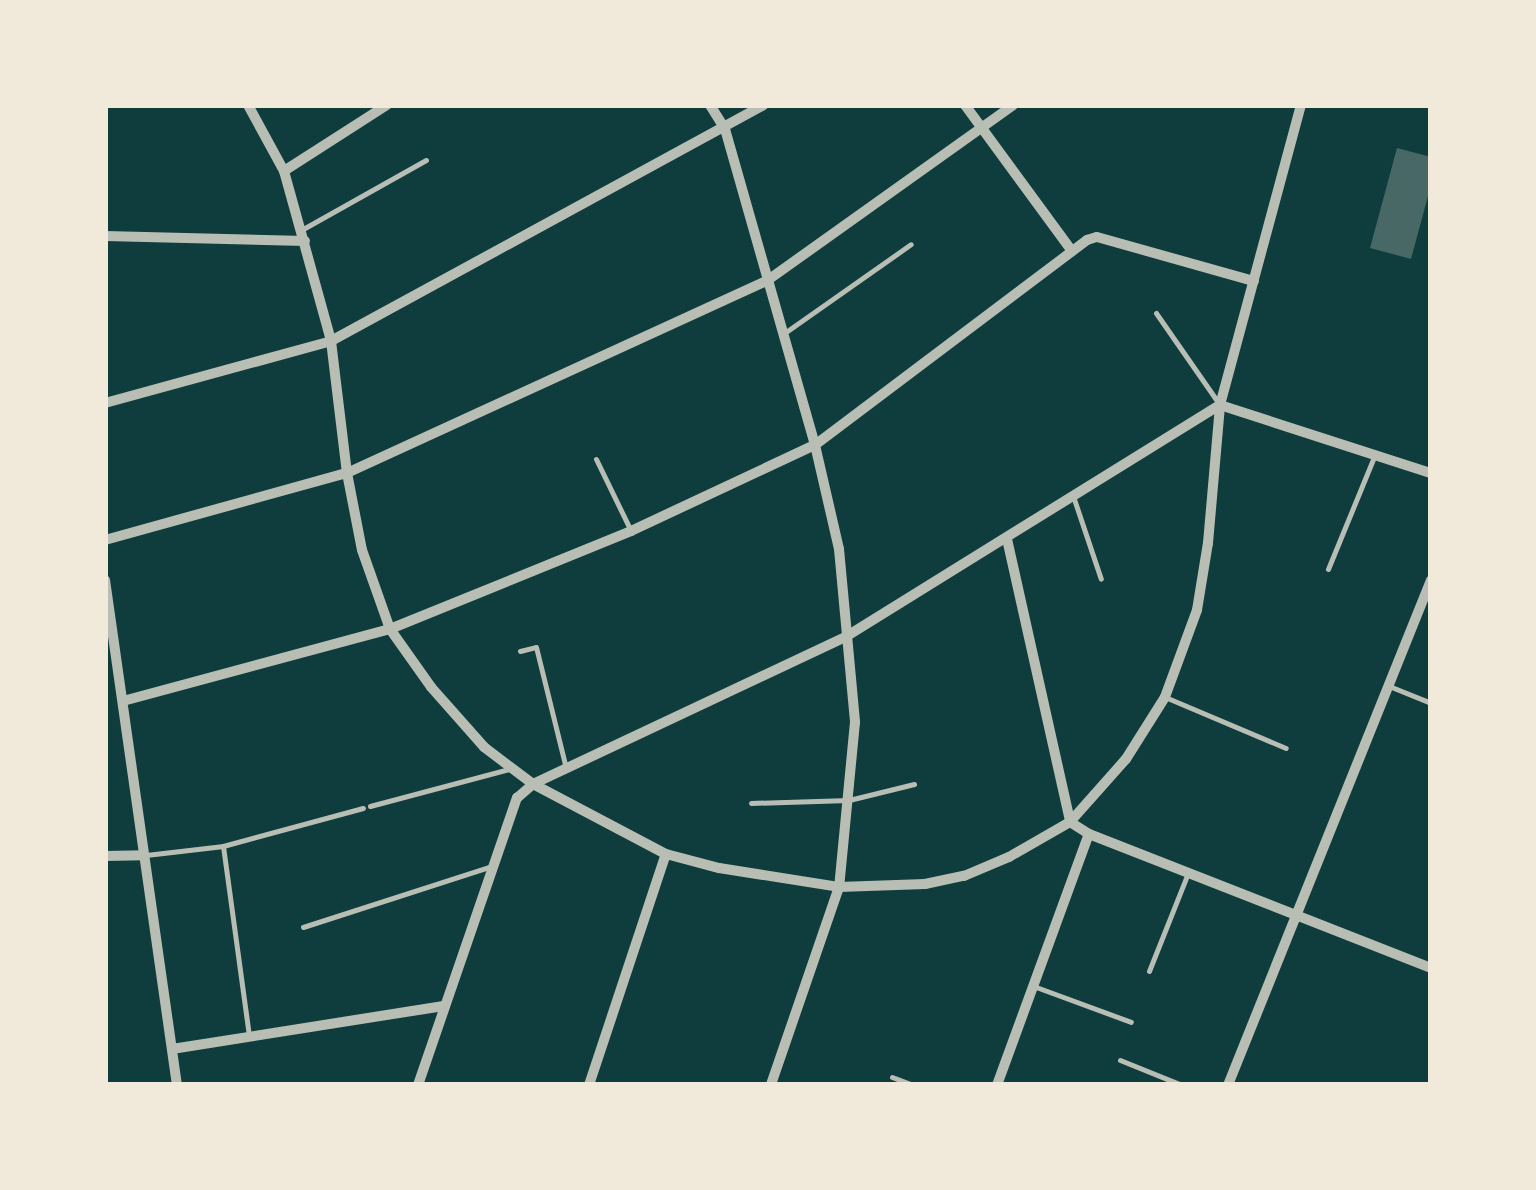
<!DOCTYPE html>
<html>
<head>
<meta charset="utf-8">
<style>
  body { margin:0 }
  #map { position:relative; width:1536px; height:1190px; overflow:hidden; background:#0f3d3e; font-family:"Nunito Sans",sans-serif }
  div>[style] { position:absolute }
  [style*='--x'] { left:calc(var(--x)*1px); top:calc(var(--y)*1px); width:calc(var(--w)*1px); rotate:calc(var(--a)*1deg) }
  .building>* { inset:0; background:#486865 }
  .service>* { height:5px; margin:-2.5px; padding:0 2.5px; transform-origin:2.5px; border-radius:2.5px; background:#b8beb3 }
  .minor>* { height:10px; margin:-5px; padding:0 5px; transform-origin:5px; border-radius:5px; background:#b8beb3 }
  span { translate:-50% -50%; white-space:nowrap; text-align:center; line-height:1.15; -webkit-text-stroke:8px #f1e9da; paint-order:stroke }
  .frame { position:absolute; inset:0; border:108px solid #f1e9da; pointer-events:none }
</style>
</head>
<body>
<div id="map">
  <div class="building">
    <div style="clip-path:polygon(1397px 148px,1431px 157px,1431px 185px,1411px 259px,1370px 248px)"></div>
  </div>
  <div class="service">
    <div style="--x:303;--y:229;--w:141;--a:-29.3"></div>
    <div style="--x:1156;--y:313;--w:112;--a:55.2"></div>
    <div style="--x:783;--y:334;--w:156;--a:-35.1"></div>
    <div style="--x:596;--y:459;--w:80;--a:64.1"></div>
    <div style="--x:1074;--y:499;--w:84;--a:71.4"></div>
    <div style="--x:1328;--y:569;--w:121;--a:-67.7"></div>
    <div style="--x:520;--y:651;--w:16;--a:-14"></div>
    <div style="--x:536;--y:647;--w:125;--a:76.1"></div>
    <div style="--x:1389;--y:686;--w:45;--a:22"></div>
    <div style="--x:1165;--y:697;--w:131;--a:22.9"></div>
    <div style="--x:751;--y:803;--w:98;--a:-1.8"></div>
    <div style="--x:849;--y:800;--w:67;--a:-13.8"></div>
    <div style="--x:370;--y:806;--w:144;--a:-14.9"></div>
    <div style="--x:223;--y:846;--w:192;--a:82.2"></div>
    <div style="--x:146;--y:855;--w:78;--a:-6.7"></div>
    <div style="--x:223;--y:846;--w:145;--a:-15.2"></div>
    <div style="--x:303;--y:927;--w:199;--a:-17.9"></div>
    <div style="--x:1149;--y:971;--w:105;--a:-68.3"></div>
    <div style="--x:1036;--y:987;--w:101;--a:20.2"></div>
    <div style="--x:1120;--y:1060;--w:67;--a:22"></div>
    <div style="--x:892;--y:1077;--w:22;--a:21"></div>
  </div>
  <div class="minor">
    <div style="--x:248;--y:105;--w:75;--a:61.4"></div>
    <div style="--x:284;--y:171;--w:176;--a:74.5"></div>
    <div style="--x:331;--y:341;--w:133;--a:83.1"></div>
    <div style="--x:347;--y:473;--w:78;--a:79"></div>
    <div style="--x:362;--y:550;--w:84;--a:70.5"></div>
    <div style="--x:390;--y:629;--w:71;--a:54.7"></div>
    <div style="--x:431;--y:687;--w:80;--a:48.5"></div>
    <div style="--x:484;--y:747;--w:61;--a:37.1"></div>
    <div style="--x:533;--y:784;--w:150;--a:27.8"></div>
    <div style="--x:666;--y:854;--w:55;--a:14.8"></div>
    <div style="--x:719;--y:868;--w:121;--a:9"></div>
    <div style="--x:839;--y:887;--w:86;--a:-2"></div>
    <div style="--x:925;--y:884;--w:40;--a:-12"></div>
    <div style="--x:964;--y:876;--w:49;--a:-22.9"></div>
    <div style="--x:1009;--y:857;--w:70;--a:-29.8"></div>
    <div style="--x:1070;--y:822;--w:84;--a:-48.4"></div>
    <div style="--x:1126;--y:759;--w:73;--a:-57.8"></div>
    <div style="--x:1165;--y:697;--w:93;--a:-69.8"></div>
    <div style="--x:1197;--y:610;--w:68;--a:-80.7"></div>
    <div style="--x:1208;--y:543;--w:139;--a:-85"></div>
    <div style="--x:1220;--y:405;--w:311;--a:-74.9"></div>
    <div style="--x:710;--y:105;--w:28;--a:58"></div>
    <div style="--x:725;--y:129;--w:329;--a:74.1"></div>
    <div style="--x:815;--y:445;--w:107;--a:77"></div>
    <div style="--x:839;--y:549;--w:174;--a:84.7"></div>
    <div style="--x:855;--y:722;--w:166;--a:95.5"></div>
    <div style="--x:839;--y:887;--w:209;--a:109"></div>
    <div style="--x:965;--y:105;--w:181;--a:53.8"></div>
    <div style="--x:284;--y:171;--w:122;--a:-32.7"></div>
    <div style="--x:105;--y:236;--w:200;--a:1.4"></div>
    <div style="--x:105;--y:403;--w:234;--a:-15.3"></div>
    <div style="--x:331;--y:341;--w:492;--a:-28.6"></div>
    <div style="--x:1007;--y:539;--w:290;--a:77.4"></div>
    <div style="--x:1070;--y:822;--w:22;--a:32"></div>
    <div style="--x:1089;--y:834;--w:367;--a:21.4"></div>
    <div style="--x:105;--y:540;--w:251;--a:-15.5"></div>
    <div style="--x:347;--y:473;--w:463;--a:-24.6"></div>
    <div style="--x:768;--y:280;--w:301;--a:-35.5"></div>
    <div style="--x:105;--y:580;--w:510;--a:81.89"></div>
    <div style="--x:123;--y:701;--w:277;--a:-15.1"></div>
    <div style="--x:390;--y:629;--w:260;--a:-22.1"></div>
    <div style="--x:631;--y:531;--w:203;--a:-25.1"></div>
    <div style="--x:815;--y:445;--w:341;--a:-37"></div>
    <div style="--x:1087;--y:240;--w:10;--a:-17"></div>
    <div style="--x:1097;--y:237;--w:163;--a:15.7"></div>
    <div style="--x:105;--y:856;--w:39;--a:-1"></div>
    <div style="--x:172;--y:1049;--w:275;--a:-9"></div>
    <div style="--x:418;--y:1085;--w:304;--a:-71"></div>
    <div style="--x:517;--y:798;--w:21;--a:-41"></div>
    <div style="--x:533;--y:784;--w:347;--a:-25.2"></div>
    <div style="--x:847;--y:636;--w:439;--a:-31.8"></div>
    <div style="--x:1220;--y:405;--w:222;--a:17.9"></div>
    <div style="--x:589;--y:1085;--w:243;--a:-71.6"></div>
    <div style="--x:997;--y:1085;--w:267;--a:-69.9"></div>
    <div style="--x:1228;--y:1085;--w:544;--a:-68.1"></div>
  </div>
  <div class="frame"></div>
</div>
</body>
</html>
